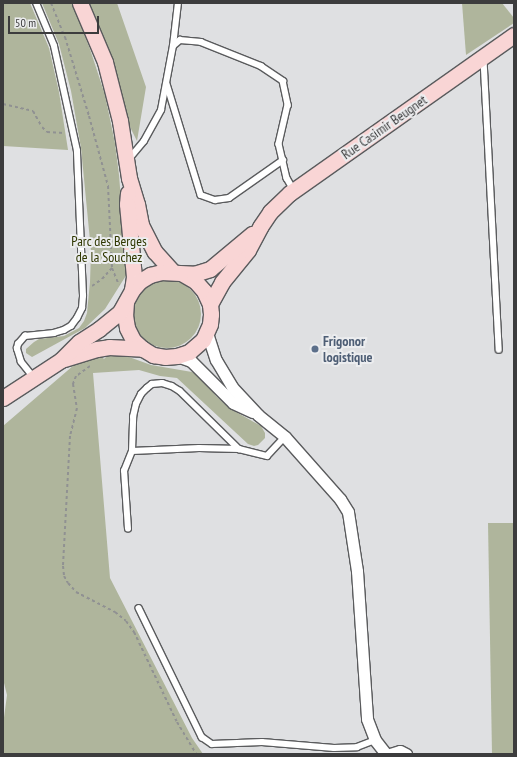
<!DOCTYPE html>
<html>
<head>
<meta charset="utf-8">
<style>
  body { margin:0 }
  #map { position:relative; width:517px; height:757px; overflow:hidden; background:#dfe0e2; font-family:"PT Sans Narrow",sans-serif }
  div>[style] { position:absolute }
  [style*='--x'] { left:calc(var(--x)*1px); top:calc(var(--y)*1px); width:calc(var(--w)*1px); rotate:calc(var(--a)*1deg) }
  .green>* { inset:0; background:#afb59c }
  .round { border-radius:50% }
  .path>* { height:2px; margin-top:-1px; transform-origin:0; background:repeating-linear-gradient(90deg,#909192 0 3px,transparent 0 6px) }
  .roads { filter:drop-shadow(1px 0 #5a5b5d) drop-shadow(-1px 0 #5a5b5d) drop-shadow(0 1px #5a5b5d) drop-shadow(0 -1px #5a5b5d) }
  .lane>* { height:5.5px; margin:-2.75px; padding:0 2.75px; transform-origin:2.75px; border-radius:2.75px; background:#fff }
  .street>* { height:11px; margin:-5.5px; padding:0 5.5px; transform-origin:5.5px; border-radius:5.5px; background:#fff }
  .secondary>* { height:15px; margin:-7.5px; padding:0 7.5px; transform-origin:7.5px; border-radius:7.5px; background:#f9d5d5 }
  .dots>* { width:11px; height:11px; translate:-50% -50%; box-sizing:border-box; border:2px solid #ecedef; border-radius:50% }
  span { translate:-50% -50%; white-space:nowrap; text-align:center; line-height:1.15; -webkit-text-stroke:4px #ecedef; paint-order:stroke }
  .street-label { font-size:14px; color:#3c3c3d }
  .park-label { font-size:14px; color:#2f3700 }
  .service-label { font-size:14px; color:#4e5e75; font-weight:700 }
  .left { translate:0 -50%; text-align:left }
  .frame { position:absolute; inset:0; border:4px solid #3c3c3d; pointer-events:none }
  .scale { position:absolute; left:8px; top:16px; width:91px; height:18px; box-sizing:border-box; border:2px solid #3c3c3d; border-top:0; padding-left:5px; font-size:12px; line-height:14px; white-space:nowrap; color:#3c3c3d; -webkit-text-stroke:3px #ecedef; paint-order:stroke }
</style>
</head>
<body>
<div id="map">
  <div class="green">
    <div style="clip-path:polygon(3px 3px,30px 3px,49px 48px,59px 92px,68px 150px,3px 146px)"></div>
    <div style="clip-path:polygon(42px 3px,72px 3px,90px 49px,105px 95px,115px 143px,119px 175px,127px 274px,105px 309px,85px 328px,32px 357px,26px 353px,26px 349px,34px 342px,39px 339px,64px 336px,79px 328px,84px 321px,87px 313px,90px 282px,91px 251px,81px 148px,71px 91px,59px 44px)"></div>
    <div style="clip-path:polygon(89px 3px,117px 3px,146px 87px,137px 141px,124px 115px,112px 60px)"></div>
    <div style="clip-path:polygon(462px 3px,502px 3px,514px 18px,514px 23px,466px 55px)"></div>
    <div class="round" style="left:133px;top:280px;width:68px;height:68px"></div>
    <div style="clip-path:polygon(118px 353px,151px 365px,192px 372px,202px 378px,216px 396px,229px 408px,261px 426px,265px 433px,265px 438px,258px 445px,254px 446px,248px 444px,177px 378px,160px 376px,139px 370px,93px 373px,110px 578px,192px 738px,203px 754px,3px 754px,3px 725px,7px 695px,3px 679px,3px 426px,81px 359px,100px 355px,104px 359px,108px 355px)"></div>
    <div style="clip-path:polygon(488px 523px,514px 523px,514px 754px,492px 754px)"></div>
  </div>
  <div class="path">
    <div style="--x:51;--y:3;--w:37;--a:68"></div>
    <div style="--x:65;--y:37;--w:83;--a:73.1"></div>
    <div style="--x:89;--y:116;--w:73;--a:74.8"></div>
    <div style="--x:108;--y:186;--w:82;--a:87.2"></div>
    <div style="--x:112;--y:268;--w:18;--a:68"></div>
    <div style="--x:3;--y:104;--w:31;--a:13"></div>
    <div style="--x:33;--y:111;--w:18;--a:61"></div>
    <div style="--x:42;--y:127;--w:7;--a:45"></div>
    <div style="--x:47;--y:132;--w:17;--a:3"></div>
    <div style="--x:92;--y:286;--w:12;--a:-35"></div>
    <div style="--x:102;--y:279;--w:15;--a:-48"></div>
    <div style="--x:90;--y:366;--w:17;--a:144"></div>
    <div style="--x:76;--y:376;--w:9;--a:111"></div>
    <div style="--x:73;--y:384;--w:24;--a:81"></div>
    <div style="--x:77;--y:408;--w:29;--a:104"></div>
    <div style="--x:70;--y:436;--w:130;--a:93.1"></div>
    <div style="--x:63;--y:566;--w:10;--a:84"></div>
    <div style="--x:64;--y:576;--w:8;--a:60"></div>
    <div style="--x:68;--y:583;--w:12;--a:48"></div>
    <div style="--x:76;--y:592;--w:44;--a:27.1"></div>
    <div style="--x:115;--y:612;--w:14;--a:39"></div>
    <div style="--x:126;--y:621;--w:14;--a:54"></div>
    <div style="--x:134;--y:632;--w:100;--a:64.5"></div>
    <div style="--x:177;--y:722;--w:37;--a:59"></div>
  </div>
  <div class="roads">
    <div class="lane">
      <div style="--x:173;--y:46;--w:43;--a:-83.4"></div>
      <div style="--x:484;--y:60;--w:290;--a:87"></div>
      <div style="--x:167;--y:84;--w:116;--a:73"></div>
      <div style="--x:201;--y:195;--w:15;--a:20"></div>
      <div style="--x:215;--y:200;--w:14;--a:-8"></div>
      <div style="--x:229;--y:198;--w:66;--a:-35.1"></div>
      <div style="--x:129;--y:159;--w:23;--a:-50"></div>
      <div style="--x:144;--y:141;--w:35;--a:-61"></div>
      <div style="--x:161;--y:110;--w:65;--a:-79.4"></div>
      <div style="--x:173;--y:46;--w:9;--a:-41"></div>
      <div style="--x:180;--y:40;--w:21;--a:5"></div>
      <div style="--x:201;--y:42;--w:65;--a:21.8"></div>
      <div style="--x:261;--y:66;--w:27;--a:34"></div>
      <div style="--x:283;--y:81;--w:25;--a:78"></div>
      <div style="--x:288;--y:105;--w:40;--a:103"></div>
      <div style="--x:279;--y:144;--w:35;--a:77"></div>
      <div style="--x:287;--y:178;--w:14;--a:60"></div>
      <div style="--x:33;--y:377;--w:19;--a:-129"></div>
      <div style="--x:21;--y:362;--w:14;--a:-107"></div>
      <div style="--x:17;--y:349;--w:5;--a:-79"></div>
      <div style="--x:18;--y:344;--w:11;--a:-49"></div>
      <div style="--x:25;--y:336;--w:29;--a:-6"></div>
      <div style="--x:54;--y:333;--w:10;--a:-17"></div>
      <div style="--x:64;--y:330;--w:8;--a:-30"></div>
      <div style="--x:71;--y:326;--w:10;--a:-53"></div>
      <div style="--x:77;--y:318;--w:11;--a:-63"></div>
      <div style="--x:82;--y:308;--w:12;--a:-85"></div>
      <div style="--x:83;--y:296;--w:145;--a:-92.4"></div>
      <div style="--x:77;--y:151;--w:107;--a:-102.4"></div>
      <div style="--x:54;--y:46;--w:47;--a:-112.7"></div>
      <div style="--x:132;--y:451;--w:67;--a:-2.6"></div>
      <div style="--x:199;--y:448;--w:40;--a:1.4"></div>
      <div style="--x:239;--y:449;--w:29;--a:14"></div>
      <div style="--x:267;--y:456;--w:26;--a:-47"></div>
      <div style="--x:128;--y:529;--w:58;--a:-93.9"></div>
      <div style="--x:124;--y:471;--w:22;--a:-68"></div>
      <div style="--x:132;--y:451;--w:34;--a:-88"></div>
      <div style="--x:133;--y:417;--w:13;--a:-77"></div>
      <div style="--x:136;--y:404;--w:11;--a:-63"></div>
      <div style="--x:141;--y:394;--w:8;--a:-45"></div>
      <div style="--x:147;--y:388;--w:6;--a:-39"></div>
      <div style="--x:152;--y:384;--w:10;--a:-6"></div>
      <div style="--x:162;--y:383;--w:10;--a:17"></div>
      <div style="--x:172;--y:386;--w:9;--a:32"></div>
      <div style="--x:180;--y:391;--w:83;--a:44.5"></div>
      <div style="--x:139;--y:608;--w:144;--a:64"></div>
      <div style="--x:202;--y:737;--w:12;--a:35"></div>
      <div style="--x:212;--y:744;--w:50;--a:-2.3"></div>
      <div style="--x:262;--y:742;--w:72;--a:4.8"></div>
      <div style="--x:334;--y:748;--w:23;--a:-2"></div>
      <div style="--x:357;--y:747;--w:19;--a:-21"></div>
    </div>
    <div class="street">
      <div style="--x:207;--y:333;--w:28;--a:72"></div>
      <div style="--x:216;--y:360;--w:31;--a:59"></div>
      <div style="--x:232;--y:387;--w:38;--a:47"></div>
      <div style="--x:258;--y:415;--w:35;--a:39"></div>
      <div style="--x:285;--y:437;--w:83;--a:48.4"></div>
      <div style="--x:340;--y:499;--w:15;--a:58"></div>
      <div style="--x:348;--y:512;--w:60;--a:81.3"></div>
      <div style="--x:357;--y:571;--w:148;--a:86.1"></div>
      <div style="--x:367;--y:719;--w:22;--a:69"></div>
      <div style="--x:375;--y:740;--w:18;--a:52"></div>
      <div style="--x:177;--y:356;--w:15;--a:20"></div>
      <div style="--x:191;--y:361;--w:59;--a:45"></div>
      <div style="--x:233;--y:403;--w:21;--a:25"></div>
      <div style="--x:390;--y:754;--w:10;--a:-17"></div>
      <div style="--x:400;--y:751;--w:7;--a:27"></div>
    </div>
    <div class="secondary">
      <div style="--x:80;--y:3;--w:64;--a:67"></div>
      <div style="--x:105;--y:62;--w:61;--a:75.7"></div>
      <div style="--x:120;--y:121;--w:58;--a:81"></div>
      <div style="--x:129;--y:178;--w:27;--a:73"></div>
      <div style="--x:137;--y:204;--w:21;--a:79"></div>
      <div style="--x:141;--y:225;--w:30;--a:63"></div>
      <div style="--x:155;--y:252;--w:25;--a:48"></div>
      <div style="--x:128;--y:193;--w:11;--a:95"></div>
      <div style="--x:127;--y:204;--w:73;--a:84.5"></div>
      <div style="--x:134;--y:277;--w:13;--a:99"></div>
      <div style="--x:126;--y:302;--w:13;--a:94"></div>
      <div style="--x:125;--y:315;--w:13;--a:81"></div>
      <div style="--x:127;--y:328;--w:13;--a:63"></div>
      <div style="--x:133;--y:340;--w:13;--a:42"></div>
      <div style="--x:143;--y:349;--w:12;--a:31"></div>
      <div style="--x:153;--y:355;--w:12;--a:9"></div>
      <div style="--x:165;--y:357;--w:12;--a:-5"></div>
      <div style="--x:177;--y:356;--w:13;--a:-18"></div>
      <div style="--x:189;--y:352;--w:18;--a:-41"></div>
      <div style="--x:203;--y:340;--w:17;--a:-66"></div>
      <div style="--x:210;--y:324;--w:10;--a:-84"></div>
      <div style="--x:211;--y:314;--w:10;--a:-96"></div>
      <div style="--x:210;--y:304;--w:14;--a:-115"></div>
      <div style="--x:204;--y:291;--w:13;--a:-132"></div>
      <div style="--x:195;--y:281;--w:14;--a:-150"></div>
      <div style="--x:210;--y:304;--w:25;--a:-61"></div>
      <div style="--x:222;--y:282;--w:41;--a:-50.9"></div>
      <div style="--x:248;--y:250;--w:26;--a:-62"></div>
      <div style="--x:260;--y:227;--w:18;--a:-56"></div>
      <div style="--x:270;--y:212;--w:28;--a:-44"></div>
      <div style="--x:290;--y:193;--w:274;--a:-35.2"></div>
      <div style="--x:64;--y:359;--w:34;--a:-17"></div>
      <div style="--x:97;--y:349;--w:12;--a:-9"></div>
      <div style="--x:109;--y:347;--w:34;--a:3"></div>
      <div style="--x:3;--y:398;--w:69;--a:-33.2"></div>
      <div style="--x:61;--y:360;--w:25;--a:-45"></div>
      <div style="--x:79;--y:342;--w:24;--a:-33"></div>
      <div style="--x:99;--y:329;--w:27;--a:-39"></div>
      <div style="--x:120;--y:312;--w:25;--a:-61"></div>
      <div style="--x:132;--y:290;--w:12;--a:-48"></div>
      <div style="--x:140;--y:281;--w:12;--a:-31"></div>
      <div style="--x:150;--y:275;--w:11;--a:-15"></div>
      <div style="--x:161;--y:272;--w:33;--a:3"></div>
      <div style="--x:194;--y:274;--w:17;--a:-17"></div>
      <div style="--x:210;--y:269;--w:55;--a:-39.8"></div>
    </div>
  </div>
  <div class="dots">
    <div style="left:315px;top:349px;background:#5c6f8a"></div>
  </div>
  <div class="street-label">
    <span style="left:384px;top:127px;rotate:-35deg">Rue Casimir Beugnet</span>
  </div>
  <div class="park-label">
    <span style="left:109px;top:249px">Parc des Berges<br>de la Souchez</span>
  </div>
  <div class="service-label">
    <span class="left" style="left:323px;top:349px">Frigonor<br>logistique</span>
  </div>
  <div class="frame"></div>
  <div class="scale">50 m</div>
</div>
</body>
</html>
